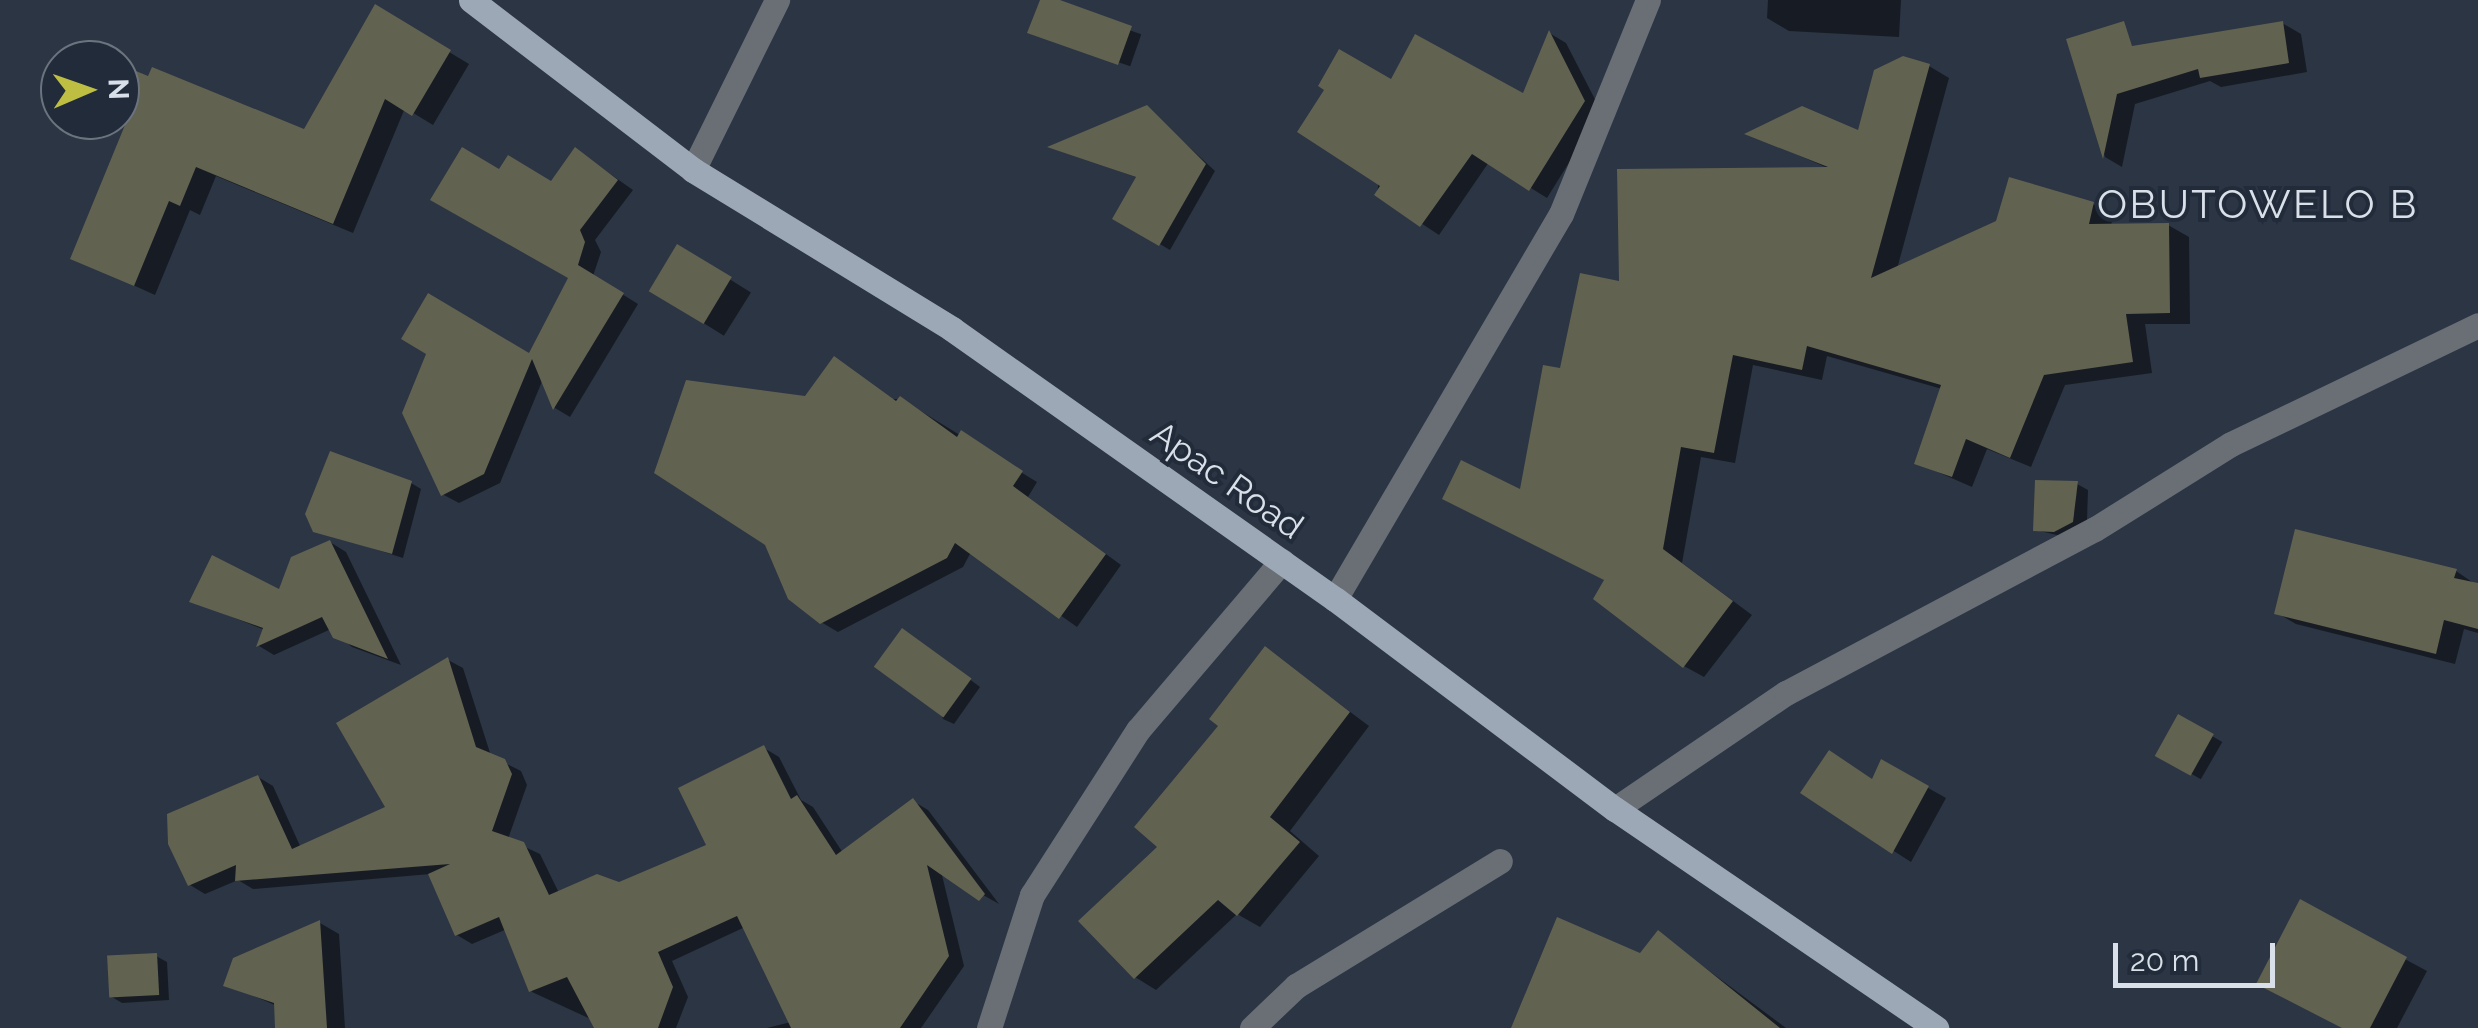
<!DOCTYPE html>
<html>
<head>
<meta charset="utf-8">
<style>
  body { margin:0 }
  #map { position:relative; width:2478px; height:1028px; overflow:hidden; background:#2b3544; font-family:Raleway,sans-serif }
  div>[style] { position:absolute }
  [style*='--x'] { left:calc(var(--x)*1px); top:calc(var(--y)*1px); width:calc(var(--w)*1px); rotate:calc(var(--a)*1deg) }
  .shadow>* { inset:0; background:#0007; transform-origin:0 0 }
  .building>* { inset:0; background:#61624f; transform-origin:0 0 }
  .minor>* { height:25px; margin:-12.5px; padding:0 12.5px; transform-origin:12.5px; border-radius:12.5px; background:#6a6f76 }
  .major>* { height:25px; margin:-12.5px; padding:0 12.5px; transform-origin:12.5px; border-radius:12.5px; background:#9da8b7 }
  span { translate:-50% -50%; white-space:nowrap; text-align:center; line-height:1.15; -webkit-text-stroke:8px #212b39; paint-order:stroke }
  .street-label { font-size:35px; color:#d9e0e9 }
  .quarter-label { font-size:40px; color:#d9e0e9; letter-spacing:2.5px }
  .north { position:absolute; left:40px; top:40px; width:100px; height:100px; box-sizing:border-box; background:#212b39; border:2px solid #6b737f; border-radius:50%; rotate:88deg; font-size:28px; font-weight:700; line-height:40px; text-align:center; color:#d9e0e9 }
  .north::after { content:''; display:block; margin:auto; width:35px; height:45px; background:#bebf42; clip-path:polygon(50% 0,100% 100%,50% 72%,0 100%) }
  .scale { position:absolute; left:2113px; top:943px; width:162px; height:45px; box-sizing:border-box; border:5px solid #d9e0e9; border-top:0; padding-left:12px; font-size:30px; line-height:35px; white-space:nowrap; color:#d9e0e9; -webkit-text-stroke:8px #212b39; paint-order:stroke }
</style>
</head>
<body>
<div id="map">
  <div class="shadow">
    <div style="left:1042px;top:0;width:105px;height:34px;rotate:19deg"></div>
    <div style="clip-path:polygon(1768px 0,1901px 0,1899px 37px,1789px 31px,1767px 18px)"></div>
    <div style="clip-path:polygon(376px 8px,469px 64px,433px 125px,405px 108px,353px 233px,216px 176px,200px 215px,190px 210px,155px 295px,73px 258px,128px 126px,117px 120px,120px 103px,305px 132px)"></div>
    <div style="clip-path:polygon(2282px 23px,2301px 34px,2307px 72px,2221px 87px,2210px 81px,2135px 104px,2122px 167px,2105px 157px,2074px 58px)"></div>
    <div style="clip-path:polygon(1551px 34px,1566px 43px,1601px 111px,1547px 198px,1489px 162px,1439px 235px,1377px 194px,1392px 82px,1524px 96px)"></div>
    <div style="clip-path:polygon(1929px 66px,1949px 78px,1897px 269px,2093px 204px,2113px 216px,2111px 226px,2168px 225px,2189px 237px,2190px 324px,2145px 324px,2152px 373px,2065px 385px,2031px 467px,1987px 449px,1972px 487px,1917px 463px,1942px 389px,1827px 356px,1822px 380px,1753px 365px,1735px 463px,1701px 457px,1682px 563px,1752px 615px,1704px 677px,1684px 666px,1522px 492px,1562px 371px,1621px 284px,1830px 169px,1750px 134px,1860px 134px)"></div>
    <div style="clip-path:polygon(1147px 108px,1215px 171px,1170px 250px,1116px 218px,1138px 178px,1053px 147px)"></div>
    <div style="clip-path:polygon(576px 150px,633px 190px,595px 240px,601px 252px,593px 276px,638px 304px,570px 417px,555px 408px,543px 379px,500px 483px,459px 503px,442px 494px,530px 356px,571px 277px,500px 172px,552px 184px)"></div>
    <div style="left:678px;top:247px;width:86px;height:51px;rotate:32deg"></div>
    <div style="clip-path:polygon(806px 399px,901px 399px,1037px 482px,1028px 497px,1121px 565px,1077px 627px,971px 552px,963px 567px,838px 632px,821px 622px)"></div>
    <div style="clip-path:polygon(411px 483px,421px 489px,403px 558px,315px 530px)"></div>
    <div style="clip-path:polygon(2077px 484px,2088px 490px,2087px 520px,2065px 537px,2036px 530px)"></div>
    <div style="clip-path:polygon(330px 542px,346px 552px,401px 665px,352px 647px,331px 629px,274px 655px,259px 646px,265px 630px,192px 601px,280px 592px)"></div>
    <div style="clip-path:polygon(2456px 571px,2478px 586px,2478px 633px,2464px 629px,2455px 664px,2296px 624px,2277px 613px)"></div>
    <div style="clip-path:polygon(913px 637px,980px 687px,954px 724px,943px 719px)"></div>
    <div style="clip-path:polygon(1266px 649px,1369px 726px,1290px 831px,1319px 856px,1260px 927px,1237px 914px,1156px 990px,1135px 977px,1160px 847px)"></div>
    <div style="clip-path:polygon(448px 660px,463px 668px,491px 756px,521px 771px,527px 785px,508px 839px,540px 854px,559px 893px,619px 885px,709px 846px,764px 748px,779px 757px,801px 800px,813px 807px,843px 853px,913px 801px,928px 810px,999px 904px,941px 871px,964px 966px,921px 1028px,767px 1028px,791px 1022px,745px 927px,672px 961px,688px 997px,676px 1028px,610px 1028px,532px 992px,507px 929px,472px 944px,457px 935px,431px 874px,253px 889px,238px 880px,205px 894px,190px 885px,258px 777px,273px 786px,301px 848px,389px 808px)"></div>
    <div style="left:2179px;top:717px;width:50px;height:43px;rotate:30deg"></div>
    <div style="clip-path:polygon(1882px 762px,1946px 798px,1911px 862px,1803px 793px,1874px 781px)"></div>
    <div style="clip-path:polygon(2301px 903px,2427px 971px,2397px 1028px,2345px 1028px)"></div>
    <div style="clip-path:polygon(320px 923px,339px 934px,345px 1028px,277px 1028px,277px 1006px,226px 984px)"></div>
    <div style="clip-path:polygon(1658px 933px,1786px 1028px,1514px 1028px,1641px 956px)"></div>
    <div style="clip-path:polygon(156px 956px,167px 962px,169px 1000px,122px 1003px,112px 997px)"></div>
  </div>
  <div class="building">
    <div style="clip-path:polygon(1040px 0,1060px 0,1132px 26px,1118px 65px,1027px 33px)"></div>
    <div style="clip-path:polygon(375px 4px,451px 50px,412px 116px,385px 99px,333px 224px,196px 167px,180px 206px,169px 201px,134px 286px,70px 259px,125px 125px,113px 120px,120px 120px,120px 96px,131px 69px,148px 76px,152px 67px,304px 129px)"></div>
    <div style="clip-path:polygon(2124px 21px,2132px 46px,2283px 21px,2289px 63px,2200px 78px,2198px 69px,2117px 94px,2103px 159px,2066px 39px)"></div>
    <div style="clip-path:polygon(1549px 30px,1585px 101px,1529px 191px,1472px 154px,1420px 227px,1374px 195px,1380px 186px,1297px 132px,1324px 90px,1318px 86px,1339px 49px,1391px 79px,1415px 34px,1523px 93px)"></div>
    <div style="clip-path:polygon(1903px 56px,1930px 64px,1871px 278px,1996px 221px,2009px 177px,2094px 202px,2089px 224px,2169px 223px,2170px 313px,2126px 314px,2133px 362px,2044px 375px,2010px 458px,1966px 439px,1952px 477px,1914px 464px,1941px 385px,1807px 346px,1802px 370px,1733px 355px,1714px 453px,1681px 447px,1663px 549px,1733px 601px,1683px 668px,1593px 599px,1604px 580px,1442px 499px,1461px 460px,1520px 489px,1543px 365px,1560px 368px,1580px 273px,1619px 281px,1617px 169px,1828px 167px,1744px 134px,1802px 106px,1858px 130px,1874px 70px)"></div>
    <div style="clip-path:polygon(1147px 105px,1206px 164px,1159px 246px,1112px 219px,1136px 177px,1047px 147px)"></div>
    <div style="clip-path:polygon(462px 147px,499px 169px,508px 155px,551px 181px,575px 147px,618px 180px,580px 230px,585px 242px,578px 265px,624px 293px,553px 410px,532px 359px,484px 474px,441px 496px,402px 413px,426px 354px,401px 339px,428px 293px,529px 353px,568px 278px,430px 200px)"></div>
    <div style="left:677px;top:244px;width:64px;height:55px;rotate:31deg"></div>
    <div style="clip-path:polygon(834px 356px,896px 401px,900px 396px,957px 437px,961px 430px,1023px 471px,1013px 486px,1106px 554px,1059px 619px,955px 543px,947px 558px,820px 624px,788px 599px,765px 545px,654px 473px,686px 380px,805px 396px)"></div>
    <div style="clip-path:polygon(330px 451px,412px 481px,392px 554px,313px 532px,305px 514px)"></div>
    <div style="clip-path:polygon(2035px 480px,2078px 481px,2073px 522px,2054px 532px,2033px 531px)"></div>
    <div style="clip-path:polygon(2295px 529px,2457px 569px,2454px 578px,2478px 583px,2478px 629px,2444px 620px,2436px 654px,2274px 614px)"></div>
    <div style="clip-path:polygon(330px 540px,388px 659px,333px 638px,322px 617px,256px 647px,263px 628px,189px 602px,212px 555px,279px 589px,291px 557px)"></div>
    <div style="left:902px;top:628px;width:86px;height:48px;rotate:36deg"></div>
    <div style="clip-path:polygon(1265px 646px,1350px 712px,1270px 817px,1300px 842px,1237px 916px,1218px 900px,1134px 979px,1078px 921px,1157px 847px,1134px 827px,1218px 726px,1209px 719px)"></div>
    <div style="clip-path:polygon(448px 657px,476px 747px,505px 759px,512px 774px,492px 831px,524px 842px,549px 895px,597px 874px,619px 882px,706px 845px,678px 788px,764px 745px,791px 799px,797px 795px,836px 855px,913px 798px,985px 894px,979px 901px,927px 865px,949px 956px,900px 1028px,791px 1028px,737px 916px,658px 952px,673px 987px,658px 1028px,594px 1028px,567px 977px,529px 992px,499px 917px,455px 936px,428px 874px,450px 864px,235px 881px,236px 865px,188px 886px,168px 844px,167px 814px,258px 775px,292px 849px,385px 807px,336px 723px)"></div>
    <div style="left:2178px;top:714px;width:41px;height:48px;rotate:29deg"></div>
    <div style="clip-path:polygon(1829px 750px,1872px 779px,1881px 759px,1929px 786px,1892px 854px,1800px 793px)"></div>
    <div style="clip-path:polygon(2300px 899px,2407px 957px,2370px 1028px,2342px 1028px,2256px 984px)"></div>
    <div style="clip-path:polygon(1557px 917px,1640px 953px,1658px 930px,1780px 1028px,1511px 1028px)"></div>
    <div style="clip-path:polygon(320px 920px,327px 1028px,275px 1028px,274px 1003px,223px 986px,233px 958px)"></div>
    <div style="left:157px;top:953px;width:42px;height:50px;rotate:87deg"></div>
  </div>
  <div class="minor">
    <div style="--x:693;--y:170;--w:190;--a:-63.7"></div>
    <div style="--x:1335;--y:599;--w:446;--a:-59.6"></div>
    <div style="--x:1561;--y:214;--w:231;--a:-67.9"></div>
    <div style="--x:1615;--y:809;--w:207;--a:-34.2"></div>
    <div style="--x:1786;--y:693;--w:350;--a:-28"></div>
    <div style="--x:2095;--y:529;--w:160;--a:-32"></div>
    <div style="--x:2231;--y:444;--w:274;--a:-25.7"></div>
    <div style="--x:989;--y:1028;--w:140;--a:-72.1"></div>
    <div style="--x:1032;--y:895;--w:196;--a:-57.3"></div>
    <div style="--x:1138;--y:730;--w:222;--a:-49.6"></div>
    <div style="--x:1252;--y:1028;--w:61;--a:-43.7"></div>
    <div style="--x:1296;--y:986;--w:239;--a:-31.5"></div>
  </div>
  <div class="major">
    <div style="--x:471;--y:0;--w:280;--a:37.4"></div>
    <div style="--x:693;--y:170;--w:304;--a:31.5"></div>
    <div style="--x:952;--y:329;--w:469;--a:35.2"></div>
    <div style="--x:1335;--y:599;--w:350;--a:36.9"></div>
    <div style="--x:1615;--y:809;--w:389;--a:34.3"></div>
  </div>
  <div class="street-label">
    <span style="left:1227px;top:480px;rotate:35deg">Apac Road</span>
  </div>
  <div class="quarter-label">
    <span style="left:2258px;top:204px">OBUTOWELO B</span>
  </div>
  <div class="north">N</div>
  <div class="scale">20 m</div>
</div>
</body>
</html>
